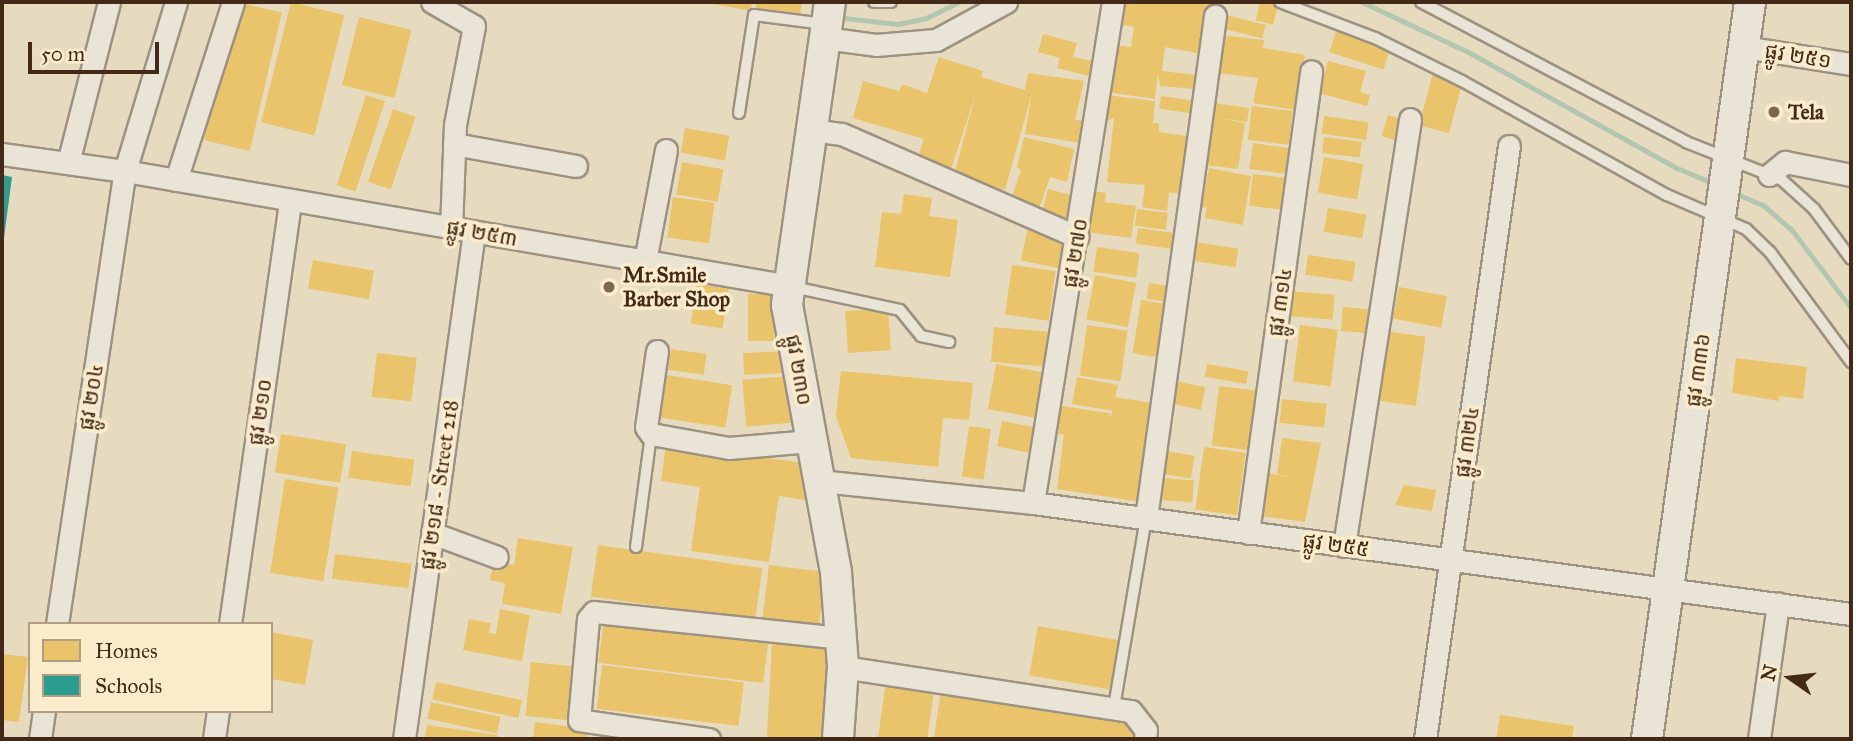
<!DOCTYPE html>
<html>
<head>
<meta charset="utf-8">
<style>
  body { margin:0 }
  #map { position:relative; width:1853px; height:741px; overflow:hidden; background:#e7dbbf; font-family:"IM FELL Great Primer","Noto Sans Khmer",serif }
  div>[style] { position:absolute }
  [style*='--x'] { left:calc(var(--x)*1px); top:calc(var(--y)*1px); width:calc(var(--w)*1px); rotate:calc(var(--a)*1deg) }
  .homes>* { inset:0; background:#e9c46a; transform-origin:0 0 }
  .schools>* { inset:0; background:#2a9d8f }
  .stream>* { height:5px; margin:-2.5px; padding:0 2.5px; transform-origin:2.5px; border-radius:2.5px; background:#b3c7b0 }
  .roads { filter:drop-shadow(2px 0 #9d9281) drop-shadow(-2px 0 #9d9281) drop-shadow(0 2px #9d9281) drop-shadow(0 -2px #9d9281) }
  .lane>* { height:10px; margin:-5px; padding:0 5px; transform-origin:5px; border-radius:5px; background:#eae4d6 }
  .street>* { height:21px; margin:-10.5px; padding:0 10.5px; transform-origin:10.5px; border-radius:10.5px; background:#eae4d6 }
  .secondary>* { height:30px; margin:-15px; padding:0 15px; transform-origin:15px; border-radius:15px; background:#eae4d6 }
  .dots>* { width:19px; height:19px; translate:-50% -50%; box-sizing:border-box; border:4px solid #faeccb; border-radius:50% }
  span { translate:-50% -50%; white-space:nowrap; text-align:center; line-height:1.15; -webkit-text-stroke:7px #faeccb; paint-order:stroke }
  .street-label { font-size:21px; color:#432918 }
  .poi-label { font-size:21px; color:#432918; font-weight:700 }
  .left { translate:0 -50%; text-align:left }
  .frame { position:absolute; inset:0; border:4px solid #432918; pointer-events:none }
  .legend { position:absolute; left:28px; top:622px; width:245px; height:91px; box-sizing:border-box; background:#faeccb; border:2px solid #b19e83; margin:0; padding:9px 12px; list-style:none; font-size:21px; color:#432918 }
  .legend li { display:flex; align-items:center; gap:14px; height:35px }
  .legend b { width:35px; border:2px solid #b19e83 }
  .north { position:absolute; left:1755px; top:643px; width:70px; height:70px; -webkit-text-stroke:5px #faeccb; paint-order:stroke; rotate:284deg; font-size:19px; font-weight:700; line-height:28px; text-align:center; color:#432918 }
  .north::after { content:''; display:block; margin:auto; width:24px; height:32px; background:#432918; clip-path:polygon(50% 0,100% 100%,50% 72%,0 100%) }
  .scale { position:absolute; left:28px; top:42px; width:131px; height:32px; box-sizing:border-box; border:4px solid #432918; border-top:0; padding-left:9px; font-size:21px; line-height:24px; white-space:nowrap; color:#432918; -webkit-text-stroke:5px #faeccb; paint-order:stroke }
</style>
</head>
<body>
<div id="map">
  <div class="homes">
    <div style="left:236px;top:2px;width:47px;height:142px;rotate:13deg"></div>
    <div style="left:291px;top:2px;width:55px;height:124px;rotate:14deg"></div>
    <div style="clip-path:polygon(701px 2px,752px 2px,751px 11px)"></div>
    <div style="clip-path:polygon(756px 2px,802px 2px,800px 16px,755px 10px)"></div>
    <div style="clip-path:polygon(1120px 2px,1212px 3px,1202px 54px,1165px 47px,1162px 71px,1196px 75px,1195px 89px,1160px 86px,1158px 74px,1155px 99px,1107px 92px,1115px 45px,1131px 47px,1134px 27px,1117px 24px)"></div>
    <div style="left:1260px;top:2px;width:18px;height:19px;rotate:13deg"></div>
    <div style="left:1222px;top:14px;width:45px;height:14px;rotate:14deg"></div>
    <div style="left:359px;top:17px;width:54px;height:70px;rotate:14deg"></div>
    <div style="left:1336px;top:31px;width:57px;height:22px;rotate:18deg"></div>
    <div style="clip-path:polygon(1043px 34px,1077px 43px,1073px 57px,1093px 61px,1090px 76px,1057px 68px,1060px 58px,1038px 52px)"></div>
    <div style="clip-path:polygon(1222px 35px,1264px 40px,1263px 48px,1305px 55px,1295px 110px,1253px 103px,1258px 78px,1217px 73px)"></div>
    <div style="clip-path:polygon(939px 57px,983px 71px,981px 77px,1025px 90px,1028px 73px,1084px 81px,1075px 120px,1084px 121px,1081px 143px,1025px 134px,1032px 93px,1005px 190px,954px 175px,976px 93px,951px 169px,918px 158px,924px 139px,853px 118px,863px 81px,899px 91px,902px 84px,927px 93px)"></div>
    <div style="clip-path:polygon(1328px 61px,1366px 71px,1360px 92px,1370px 95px,1367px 106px,1319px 93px)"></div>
    <div style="left:1433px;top:73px;width:31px;height:54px;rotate:15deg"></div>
    <div style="left:366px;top:95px;width:20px;height:95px;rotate:18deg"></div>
    <div style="clip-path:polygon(1106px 95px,1155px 101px,1153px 123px,1159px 123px,1159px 132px,1187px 136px,1179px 194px,1169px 192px,1167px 211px,1142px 207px,1145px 185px,1107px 182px,1114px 118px,1103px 122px)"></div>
    <div style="left:1161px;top:96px;width:34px;height:13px;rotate:8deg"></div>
    <div style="clip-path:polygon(1208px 102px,1249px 108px,1247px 122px,1217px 118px,1245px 123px,1238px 169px,1206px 165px,1204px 177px,1197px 176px)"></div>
    <div style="left:1252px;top:106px;width:41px;height:34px;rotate:7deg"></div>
    <div style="left:393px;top:109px;width:24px;height:77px;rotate:19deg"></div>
    <div style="left:1388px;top:115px;width:21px;height:22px;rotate:17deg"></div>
    <div style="left:1324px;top:116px;width:45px;height:18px;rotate:8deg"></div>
    <div style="left:685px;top:128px;width:45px;height:25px;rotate:10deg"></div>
    <div style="clip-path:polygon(1024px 137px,1074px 149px,1067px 182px,1050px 177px,1039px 209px,1011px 199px,1021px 170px,1017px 167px)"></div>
    <div style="left:1324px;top:137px;width:38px;height:16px;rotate:7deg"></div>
    <div style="left:1253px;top:143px;width:36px;height:26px;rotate:8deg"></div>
    <div style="left:1324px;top:157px;width:40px;height:36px;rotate:10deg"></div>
    <div style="left:682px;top:162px;width:42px;height:33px;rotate:10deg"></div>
    <div style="clip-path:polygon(1209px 168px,1251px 176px,1243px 225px,1205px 218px,1207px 206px,1201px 209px)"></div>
    <div style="left:1253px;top:174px;width:33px;height:32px;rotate:7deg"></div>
    <div style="left:1048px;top:189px;width:31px;height:23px;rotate:15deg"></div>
    <div style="clip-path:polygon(1092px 191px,1106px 193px,1105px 202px,1136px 206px,1131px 238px,1086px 232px)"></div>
    <div style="clip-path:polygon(904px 194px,932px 198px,929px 216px,958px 220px,950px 277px,875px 267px,882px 212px,901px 214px)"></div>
    <div style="left:673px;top:197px;width:42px;height:41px;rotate:8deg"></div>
    <div style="left:1328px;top:208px;width:39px;height:24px;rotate:10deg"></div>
    <div style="left:1137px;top:209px;width:31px;height:17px;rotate:7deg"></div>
    <div style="left:1028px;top:227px;width:42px;height:34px;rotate:12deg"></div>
    <div style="left:1138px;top:228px;width:41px;height:16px;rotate:8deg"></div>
    <div style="left:1196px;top:242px;width:43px;height:19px;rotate:9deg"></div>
    <div style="left:1097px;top:247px;width:43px;height:25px;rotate:8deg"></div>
    <div style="left:1308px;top:255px;width:48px;height:20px;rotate:8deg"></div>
    <div style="left:313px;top:260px;width:62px;height:29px;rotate:10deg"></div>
    <div style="left:1012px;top:265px;width:44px;height:50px;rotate:8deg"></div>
    <div style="left:1095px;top:275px;width:42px;height:45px;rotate:11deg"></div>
    <div style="left:1149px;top:283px;width:26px;height:16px;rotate:9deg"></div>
    <div style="left:697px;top:284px;width:32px;height:40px;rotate:9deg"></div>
    <div style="left:1399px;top:287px;width:49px;height:32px;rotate:11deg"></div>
    <div style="left:1291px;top:291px;width:44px;height:25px;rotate:5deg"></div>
    <div style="left:748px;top:294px;width:26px;height:47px"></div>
    <div style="left:1141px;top:300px;width:31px;height:54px;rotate:9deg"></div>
    <div style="left:1343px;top:307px;width:33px;height:24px;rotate:5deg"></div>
    <div style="left:888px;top:308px;width:42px;height:43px;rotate:86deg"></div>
    <div style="left:1087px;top:325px;width:41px;height:51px;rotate:8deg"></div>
    <div style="left:1300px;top:325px;width:38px;height:57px;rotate:7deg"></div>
    <div style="left:994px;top:327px;width:54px;height:35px;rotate:5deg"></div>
    <div style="left:1385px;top:331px;width:41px;height:70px;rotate:8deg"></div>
    <div style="left:671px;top:349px;width:36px;height:21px;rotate:8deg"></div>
    <div style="left:784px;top:351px;width:22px;height:41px;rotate:87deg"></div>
    <div style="left:377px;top:353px;width:40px;height:44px;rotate:7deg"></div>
    <div style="clip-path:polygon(1736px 358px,1807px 367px,1803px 399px,1779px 396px,1779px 401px,1732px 393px)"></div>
    <div style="left:996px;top:364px;width:48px;height:46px;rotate:10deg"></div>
    <div style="left:1207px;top:364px;width:42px;height:13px;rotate:10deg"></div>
    <div style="clip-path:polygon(841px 371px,973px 383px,969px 420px,943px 418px,938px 467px,851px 458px,836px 416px)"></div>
    <div style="left:667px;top:375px;width:66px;height:43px;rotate:9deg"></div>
    <div style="left:787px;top:376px;width:47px;height:45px;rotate:85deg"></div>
    <div style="clip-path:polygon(1077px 377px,1118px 385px,1115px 397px,1152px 403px,1141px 502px,1057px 489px,1064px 434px,1058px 434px,1061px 406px,1110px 413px,1109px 418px,1113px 411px,1072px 404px)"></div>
    <div style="left:1169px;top:380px;width:37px;height:23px;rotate:11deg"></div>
    <div style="left:1219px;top:386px;width:42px;height:60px;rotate:7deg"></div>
    <div style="left:1282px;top:399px;width:45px;height:24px;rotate:6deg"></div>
    <div style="left:1002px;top:421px;width:41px;height:26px;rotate:11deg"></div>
    <div style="left:969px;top:426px;width:22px;height:51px;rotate:8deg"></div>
    <div style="left:281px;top:434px;width:66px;height:39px;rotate:9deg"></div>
    <div style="clip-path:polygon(1282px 438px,1321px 443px,1305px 522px,1260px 516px,1265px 473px,1298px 478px,1277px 474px)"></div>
    <div style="clip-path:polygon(666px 444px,811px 464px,806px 500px,779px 496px,769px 562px,691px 551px,700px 487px,661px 481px)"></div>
    <div style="left:1204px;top:447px;width:42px;height:63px;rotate:8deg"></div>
    <div style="left:352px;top:451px;width:63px;height:27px;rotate:8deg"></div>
    <div style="left:1165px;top:451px;width:30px;height:23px;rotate:9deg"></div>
    <div style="left:1162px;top:478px;width:32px;height:22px;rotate:4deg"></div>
    <div style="left:285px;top:479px;width:54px;height:95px;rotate:9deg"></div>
    <div style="clip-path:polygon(1404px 485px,1436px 490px,1432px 511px,1395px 505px)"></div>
    <div style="clip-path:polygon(518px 538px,573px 547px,561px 614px,502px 604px,505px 583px,490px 580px,493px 561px,514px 565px)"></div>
    <div style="left:598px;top:545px;width:166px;height:52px;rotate:8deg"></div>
    <div style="left:335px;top:554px;width:77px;height:25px;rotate:7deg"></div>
    <div style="left:769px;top:565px;width:57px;height:53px;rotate:7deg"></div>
    <div style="clip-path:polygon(500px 609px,530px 615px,522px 661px,463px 650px,469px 619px,491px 623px,489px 633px,496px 634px)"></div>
    <div style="left:604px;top:617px;width:166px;height:46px;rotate:7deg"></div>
    <div style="left:1038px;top:626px;width:84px;height:50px;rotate:10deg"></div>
    <div style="clip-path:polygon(271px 632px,313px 640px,305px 685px,271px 679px)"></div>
    <div style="left:772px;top:641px;width:56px;height:96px;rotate:3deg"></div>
    <div style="clip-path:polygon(2px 654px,28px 657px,19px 722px,2px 720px)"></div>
    <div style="left:531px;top:662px;width:48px;height:54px;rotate:6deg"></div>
    <div style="left:602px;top:665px;width:143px;height:44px;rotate:7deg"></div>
    <div style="left:886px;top:681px;width:49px;height:59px;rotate:8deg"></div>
    <div style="left:436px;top:682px;width:88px;height:18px;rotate:12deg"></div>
    <div style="clip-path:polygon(941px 690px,1142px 722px,1139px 739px,934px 738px)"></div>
    <div style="left:431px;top:702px;width:71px;height:17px;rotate:12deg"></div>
    <div style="clip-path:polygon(1500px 715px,1574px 726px,1572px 739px,1496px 739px)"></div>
    <div style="clip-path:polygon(535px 722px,588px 729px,586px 739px,533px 739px)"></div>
    <div style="clip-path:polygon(427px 725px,498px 735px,498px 739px,425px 739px)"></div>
  </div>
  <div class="schools">
    <div style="clip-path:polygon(2px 175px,12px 177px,3px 245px,2px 245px)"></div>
  </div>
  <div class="stream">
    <div style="--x:1362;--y:2;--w:119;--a:25.3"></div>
    <div style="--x:1470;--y:53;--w:237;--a:29.1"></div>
    <div style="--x:1677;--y:168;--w:43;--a:23"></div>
    <div style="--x:844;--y:18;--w:54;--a:6.3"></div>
    <div style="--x:898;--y:24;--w:29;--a:-12"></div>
    <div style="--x:926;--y:18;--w:37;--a:-26"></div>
    <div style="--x:1732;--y:192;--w:34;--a:23"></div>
    <div style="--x:1763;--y:205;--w:37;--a:41"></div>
    <div style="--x:1791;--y:229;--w:99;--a:52.8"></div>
  </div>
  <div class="roads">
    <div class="lane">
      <div style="--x:874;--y:2;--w:17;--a:0"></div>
      <div style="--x:1280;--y:2;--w:102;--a:20.8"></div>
      <div style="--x:1375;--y:38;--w:97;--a:26.3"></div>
      <div style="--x:1462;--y:81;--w:235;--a:29.1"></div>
      <div style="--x:1667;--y:195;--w:86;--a:23.3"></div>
      <div style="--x:1746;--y:229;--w:33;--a:44"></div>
      <div style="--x:1770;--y:252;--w:137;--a:53.6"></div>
      <div style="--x:1421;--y:2;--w:300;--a:27.8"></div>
      <div style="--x:1686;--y:142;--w:103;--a:21.6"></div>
      <div style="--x:1782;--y:180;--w:43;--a:42.2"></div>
      <div style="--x:1814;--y:209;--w:62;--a:53.5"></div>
      <div style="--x:739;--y:113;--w:99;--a:-81.3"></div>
      <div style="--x:754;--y:15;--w:71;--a:7.3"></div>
      <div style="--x:793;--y:287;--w:109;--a:12.1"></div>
      <div style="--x:900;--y:310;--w:33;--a:51"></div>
      <div style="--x:921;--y:336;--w:29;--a:12"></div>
      <div style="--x:636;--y:547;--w:114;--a:-82.4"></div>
      <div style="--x:1114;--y:707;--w:192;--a:-80.4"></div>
    </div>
    <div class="street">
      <div style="--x:432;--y:2;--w:48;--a:29.7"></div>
      <div style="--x:474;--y:26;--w:101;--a:100.9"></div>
      <div style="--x:455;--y:125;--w:102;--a:92.2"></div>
      <div style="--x:825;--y:38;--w:51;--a:7.8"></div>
      <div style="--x:876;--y:45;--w:60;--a:-4.8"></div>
      <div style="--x:936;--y:40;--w:80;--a:-28.5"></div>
      <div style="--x:1744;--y:47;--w:108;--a:9"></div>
      <div style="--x:812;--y:130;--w:30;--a:8"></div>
      <div style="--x:842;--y:134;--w:257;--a:23.6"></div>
      <div style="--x:454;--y:144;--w:124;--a:10.2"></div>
      <div style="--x:2;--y:154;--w:124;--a:7.9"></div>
      <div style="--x:125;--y:171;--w:675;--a:9.81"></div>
      <div style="--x:68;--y:163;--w:166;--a:-75.7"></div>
      <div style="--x:1769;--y:175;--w:21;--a:-39"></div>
      <div style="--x:1785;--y:162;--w:67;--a:11.1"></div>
      <div style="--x:176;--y:180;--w:187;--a:-72.2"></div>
      <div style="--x:645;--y:261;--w:113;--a:-79.3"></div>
      <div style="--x:657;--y:351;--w:77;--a:98.2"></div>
      <div style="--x:646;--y:427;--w:9;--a:54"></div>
      <div style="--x:651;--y:434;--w:79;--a:10.2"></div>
      <div style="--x:729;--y:448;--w:82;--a:-4.9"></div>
      <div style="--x:820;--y:481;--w:214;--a:5.9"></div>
      <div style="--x:1033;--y:503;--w:825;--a:7.73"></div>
      <div style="--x:1033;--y:503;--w:507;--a:-80.93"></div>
      <div style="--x:1146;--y:518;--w:507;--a:-82.17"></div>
      <div style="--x:432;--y:533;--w:69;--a:20.3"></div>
      <div style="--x:1248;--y:533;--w:466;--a:-82.2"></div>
      <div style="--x:1344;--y:546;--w:432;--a:-81.2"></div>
      <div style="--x:57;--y:624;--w:458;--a:-81.5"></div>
      <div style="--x:125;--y:171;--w:177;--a:-73.2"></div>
      <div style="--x:230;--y:624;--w:428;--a:-81.9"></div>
      <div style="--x:843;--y:667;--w:291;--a:8.7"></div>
      <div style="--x:1131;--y:711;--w:24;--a:52"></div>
      <div style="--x:1146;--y:730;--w:9;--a:96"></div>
      <div style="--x:40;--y:739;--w:28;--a:-82"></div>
      <div style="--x:214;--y:739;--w:28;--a:-82"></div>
      <div style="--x:404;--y:739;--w:512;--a:-82.14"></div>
      <div style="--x:709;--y:739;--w:131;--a:-171.7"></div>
      <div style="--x:579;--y:720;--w:101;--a:-84.9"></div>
      <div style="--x:588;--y:619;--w:9;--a:-49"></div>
      <div style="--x:594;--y:612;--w:249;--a:6"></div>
      <div style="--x:1425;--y:739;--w:599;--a:-81.94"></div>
      <div style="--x:1759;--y:739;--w:137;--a:-82"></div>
    </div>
    <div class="secondary">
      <div style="--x:830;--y:2;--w:306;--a:98.1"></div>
      <div style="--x:787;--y:305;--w:272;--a:79.6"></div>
      <div style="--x:836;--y:573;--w:94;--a:85.7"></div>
      <div style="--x:843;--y:667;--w:72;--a:94"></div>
      <div style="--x:1647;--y:739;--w:744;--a:-82.04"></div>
    </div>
  </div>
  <div class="dots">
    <div style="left:1774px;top:112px;background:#7c6752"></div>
    <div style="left:609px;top:287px;background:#7c6752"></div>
  </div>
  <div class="street-label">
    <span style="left:1798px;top:56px;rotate:9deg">ផ្លូវ ២៥១</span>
    <span style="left:482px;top:233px;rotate:10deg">ផ្លូវ ២៥៣</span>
    <span style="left:1075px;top:253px;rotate:-81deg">ផ្លូវ ២៧០</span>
    <span style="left:1280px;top:302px;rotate:-82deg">ផ្លូវ ៣១៤</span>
    <span style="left:799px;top:370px;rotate:80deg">ផ្លូវ ២៣០</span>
    <span style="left:1698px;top:370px;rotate:-82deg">ផ្លូវ ៣៣៦</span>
    <span style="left:91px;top:397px;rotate:-81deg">ផ្លូវ ២០៤</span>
    <span style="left:260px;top:412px;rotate:-82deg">ផ្លូវ ២១០</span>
    <span style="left:1467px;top:442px;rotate:-82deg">ផ្លូវ ៣២៤</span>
    <span style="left:439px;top:485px;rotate:-82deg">ផ្លូវ ២១៨ - Street 218</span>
    <span style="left:1336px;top:545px;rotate:8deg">ផ្លូវ ២៥៥</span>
  </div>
  <div class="poi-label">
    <span class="left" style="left:1788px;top:112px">Tela</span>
    <span class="left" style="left:623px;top:287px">Mr.Smile<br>Barber Shop</span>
  </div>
  <div class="frame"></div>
  <ul class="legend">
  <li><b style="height:19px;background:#e9c46a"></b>Homes</li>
  <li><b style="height:19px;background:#2a9d8f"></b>Schools</li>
  </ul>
  <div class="north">N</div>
  <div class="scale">50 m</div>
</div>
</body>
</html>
